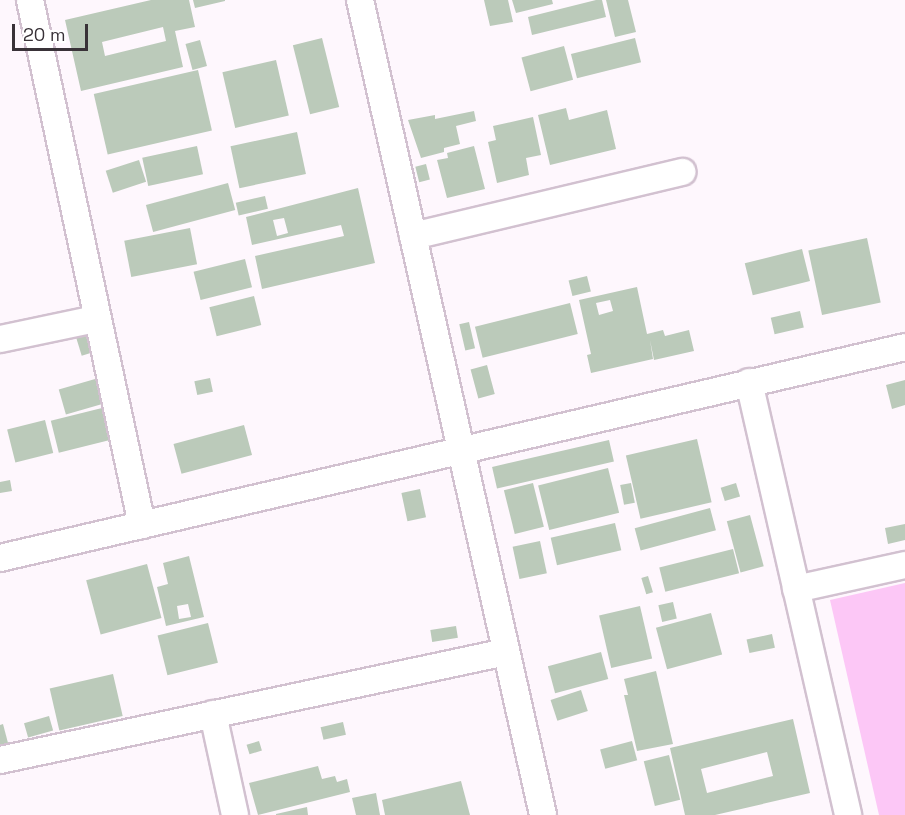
<!DOCTYPE html>
<html>
<head>
<meta charset="utf-8">
<style>
  body { margin:0 }
  #map { position:relative; width:905px; height:815px; overflow:hidden; background:#fef7fd; font-family:"Space Grotesk",sans-serif }
  div>[style] { position:absolute }
  [style*='--x'] { left:calc(var(--x)*1px); top:calc(var(--y)*1px); width:calc(var(--w)*1px); rotate:calc(var(--a)*1deg) }
  .green>* { inset:0; background:#fcc7f6 }
  .building>* { inset:0; background:#bbcaba; transform-origin:0 0 }
  .roads { filter:drop-shadow(2px 0 #d2c1d0) drop-shadow(-2px 0 #d2c1d0) drop-shadow(0 2px #d2c1d0) drop-shadow(0 -2px #d2c1d0) }
  .minor>* { height:26px; margin:-13px; padding:0 13px; transform-origin:13px; border-radius:13px; background:#fff }
  span { translate:-50% -50%; white-space:nowrap; text-align:center; line-height:1.15; -webkit-text-stroke:5px #fff; paint-order:stroke }
  .scale { position:absolute; left:12px; top:24px; width:76px; height:27px; box-sizing:border-box; border:3px solid #393238; border-top:0; padding-left:8px; font-size:18px; line-height:21px; white-space:nowrap; color:#393238; -webkit-text-stroke:4px #fff; paint-order:stroke }
</style>
</head>
<body>
<div id="map">
  <div class="green">
    <div style="clip-path:polygon(905px 583px,905px 815px,879px 815px,830px 600px)"></div>
  </div>
  <div class="building">
    <div style="clip-path:polygon(evenodd,151px 0,189px 0,195px 27px,175px 31px,183px 67px,81px 91px,65px 20px,151px 0,163px 27px,166px 41px,105px 56px,102px 42px,163px 27px)"></div>
    <div style="clip-path:polygon(193px 0,225px 0,225px 1px,195px 8px)"></div>
    <div style="clip-path:polygon(484px 0,508px 0,513px 22px,490px 26px)"></div>
    <div style="clip-path:polygon(512px 0,552px 0,553px 4px,516px 13px)"></div>
    <div style="clip-path:polygon(596px 0,602px 0,606px 17px,532px 35px,528px 17px)"></div>
    <div style="clip-path:polygon(606px 0,628px 0,636px 32px,615px 37px)"></div>
    <div style="left:322px;top:38px;width:71px;height:30px;rotate:76deg"></div>
    <div style="left:635px;top:38px;width:25px;height:66px;rotate:76deg"></div>
    <div style="left:200px;top:40px;width:27px;height:15px;rotate:75deg"></div>
    <div style="left:564px;top:46px;width:35px;height:44px;rotate:75deg"></div>
    <div style="left:276px;top:60px;width:57px;height:55px;rotate:77deg"></div>
    <div style="left:198px;top:70px;width:62px;height:107px;rotate:77deg"></div>
    <div style="clip-path:polygon(566px 108px,569px 120px,607px 110px,616px 149px,550px 165px,538px 115px)"></div>
    <div style="clip-path:polygon(474px 111px,476px 121px,456px 126px,460px 144px,444px 148px,444px 152px,421px 158px,408px 120px,435px 115px,435px 119px)"></div>
    <div style="clip-path:polygon(533px 117px,541px 155px,526px 158px,529px 175px,497px 183px,488px 142px,496px 140px,493px 126px)"></div>
    <div style="left:297px;top:132px;width:43px;height:68px;rotate:78deg"></div>
    <div style="left:197px;top:146px;width:29px;height:56px;rotate:78deg"></div>
    <div style="clip-path:polygon(474px 146px,485px 189px,447px 198px,437px 160px,448px 158px,447px 153px)"></div>
    <div style="left:139px;top:160px;width:23px;height:35px;rotate:72deg"></div>
    <div style="left:426px;top:164px;width:16px;height:11px;rotate:76deg"></div>
    <div style="left:228px;top:183px;width:28px;height:85px;rotate:75deg"></div>
    <div style="clip-path:polygon(evenodd,358px 188px,375px 263px,262px 289px,255px 256px,344px 236px,341px 225px,252px 245px,246px 217px,358px 188px,284px 218px,288px 233px,277px 236px,273px 220px,284px 218px)"></div>
    <div style="left:265px;top:196px;width:13px;height:30px;rotate:77deg"></div>
    <div style="left:190px;top:228px;width:37px;height:67px;rotate:79deg"></div>
    <div style="left:867px;top:238px;width:66px;height:60px;rotate:78deg"></div>
    <div style="left:802px;top:249px;width:33px;height:59px;rotate:76deg"></div>
    <div style="left:245px;top:259px;width:29px;height:53px;rotate:76deg"></div>
    <div style="left:587px;top:276px;width:16px;height:19px;rotate:76deg"></div>
    <div style="clip-path:polygon(evenodd,637px 287px,647px 334px,663px 330px,665px 336px,689px 330px,694px 351px,654px 360px,650px 340px,653px 359px,591px 373px,587px 355px,591px 354px,579px 300px,637px 287px,610px 300px,613px 311px,599px 315px,596px 303px,610px 300px)"></div>
    <div style="left:254px;top:296px;width:30px;height:46px;rotate:76deg"></div>
    <div style="left:570px;top:303px;width:32px;height:98px;rotate:76deg"></div>
    <div style="left:800px;top:311px;width:17px;height:30px;rotate:77deg"></div>
    <div style="left:469px;top:322px;width:27px;height:10px;rotate:77deg"></div>
    <div style="left:90px;top:328px;width:24px;height:16px;rotate:73deg"></div>
    <div style="left:487px;top:365px;width:30px;height:17px;rotate:75deg"></div>
    <div style="left:102px;top:377px;width:26px;height:45px;rotate:74deg"></div>
    <div style="left:210px;top:378px;width:14px;height:16px;rotate:78deg"></div>
    <div style="clip-path:polygon(905px 380px,905px 405px,892px 409px,886px 385px)"></div>
    <div style="left:110px;top:406px;width:33px;height:61px;rotate:76deg"></div>
    <div style="left:45px;top:420px;width:34px;height:39px;rotate:76deg"></div>
    <div style="left:244px;top:425px;width:31px;height:73px;rotate:75deg"></div>
    <div style="left:697px;top:439px;width:65px;height:73px;rotate:77deg"></div>
    <div style="left:609px;top:440px;width:22px;height:120px;rotate:77deg"></div>
    <div style="left:608px;top:468px;width:46px;height:72px;rotate:76deg"></div>
    <div style="clip-path:polygon(10px 480px,12px 491px,0 493px,0 482px)"></div>
    <div style="left:533px;top:483px;width:45px;height:30px;rotate:76deg"></div>
    <div style="left:631px;top:483px;width:20px;height:11px;rotate:79deg"></div>
    <div style="left:736px;top:483px;width:14px;height:16px;rotate:73deg"></div>
    <div style="left:420px;top:489px;width:29px;height:19px;rotate:78deg"></div>
    <div style="left:710px;top:508px;width:23px;height:78px;rotate:75deg"></div>
    <div style="left:750px;top:515px;width:53px;height:24px;rotate:75deg"></div>
    <div style="left:615px;top:523px;width:28px;height:66px;rotate:77deg"></div>
    <div style="clip-path:polygon(905px 524px,905px 540px,888px 544px,885px 528px)"></div>
    <div style="left:540px;top:541px;width:33px;height:28px;rotate:78deg"></div>
    <div style="left:733px;top:549px;width:25px;height:76px;rotate:76deg"></div>
    <div style="clip-path:polygon(evenodd,189px 556px,204px 617px,166px 626px,157px 587px,168px 584px,163px 563px,189px 556px,188px 604px,191px 617px,179px 619px,177px 606px,188px 604px)"></div>
    <div style="left:147px;top:564px;width:56px;height:63px;rotate:75deg"></div>
    <div style="left:648px;top:576px;width:17px;height:7px;rotate:73deg"></div>
    <div style="left:673px;top:602px;width:17px;height:15px;rotate:77deg"></div>
    <div style="left:640px;top:606px;width:54px;height:42px;rotate:77deg"></div>
    <div style="left:711px;top:613px;width:43px;height:57px;rotate:75deg"></div>
    <div style="left:208px;top:623px;width:41px;height:52px;rotate:76deg"></div>
    <div style="left:456px;top:626px;width:12px;height:26px;rotate:81deg"></div>
    <div style="left:772px;top:634px;width:14px;height:26px;rotate:78deg"></div>
    <div style="left:601px;top:652px;width:28px;height:55px;rotate:75deg"></div>
    <div style="clip-path:polygon(656px 671px,673px 744px,637px 751px,624px 695px,628px 695px,624px 679px)"></div>
    <div style="left:113px;top:674px;width:43px;height:65px;rotate:77deg"></div>
    <div style="left:581px;top:690px;width:22px;height:32px;rotate:72deg"></div>
    <div style="left:49px;top:716px;width:15px;height:26px;rotate:74deg"></div>
    <div style="clip-path:polygon(evenodd,793px 719px,810px 793px,715px 815px,685px 815px,670px 748px,793px 719px,767px 752px,773px 776px,707px 793px,701px 769px,767px 752px)"></div>
    <div style="left:343px;top:722px;width:13px;height:23px;rotate:77deg"></div>
    <div style="clip-path:polygon(3px 724px,8px 743px,0 745px,0 725px)"></div>
    <div style="left:259px;top:741px;width:10px;height:13px;rotate:73deg"></div>
    <div style="left:632px;top:741px;width:20px;height:33px;rotate:75deg"></div>
    <div style="left:669px;top:755px;width:46px;height:26px;rotate:76deg"></div>
    <div style="clip-path:polygon(318px 766px,322px 779px,335px 776px,337px 782px,347px 779px,350px 792px,258px 815px,249px 783px)"></div>
    <div style="clip-path:polygon(461px 781px,470px 815px,385px 815px,382px 800px)"></div>
    <div style="clip-path:polygon(376px 793px,380px 815px,356px 815px,352px 798px)"></div>
    <div style="clip-path:polygon(307px 807px,308px 815px,276px 815px,276px 814px)"></div>
  </div>
  <div class="roads">
    <div class="minor">
      <div style="--x:30;--y:0;--w:537;--a:77.96"></div>
      <div style="--x:360;--y:0;--w:835;--a:77.34"></div>
      <div style="--x:413;--y:236;--w:277;--a:-13.4"></div>
      <div style="--x:0;--y:339;--w:98;--a:-11.8"></div>
      <div style="--x:749;--y:382;--w:444;--a:77.1"></div>
      <div style="--x:0;--y:558;--w:929;--a:-13.12"></div>
      <div style="--x:796;--y:589;--w:112;--a:-12.4"></div>
      <div style="--x:213;--y:714;--w:103;--a:77.7"></div>
      <div style="--x:0;--y:760;--w:517;--a:-12.05"></div>
    </div>
  </div>
  <div class="scale">20 m</div>
</div>
</body>
</html>
